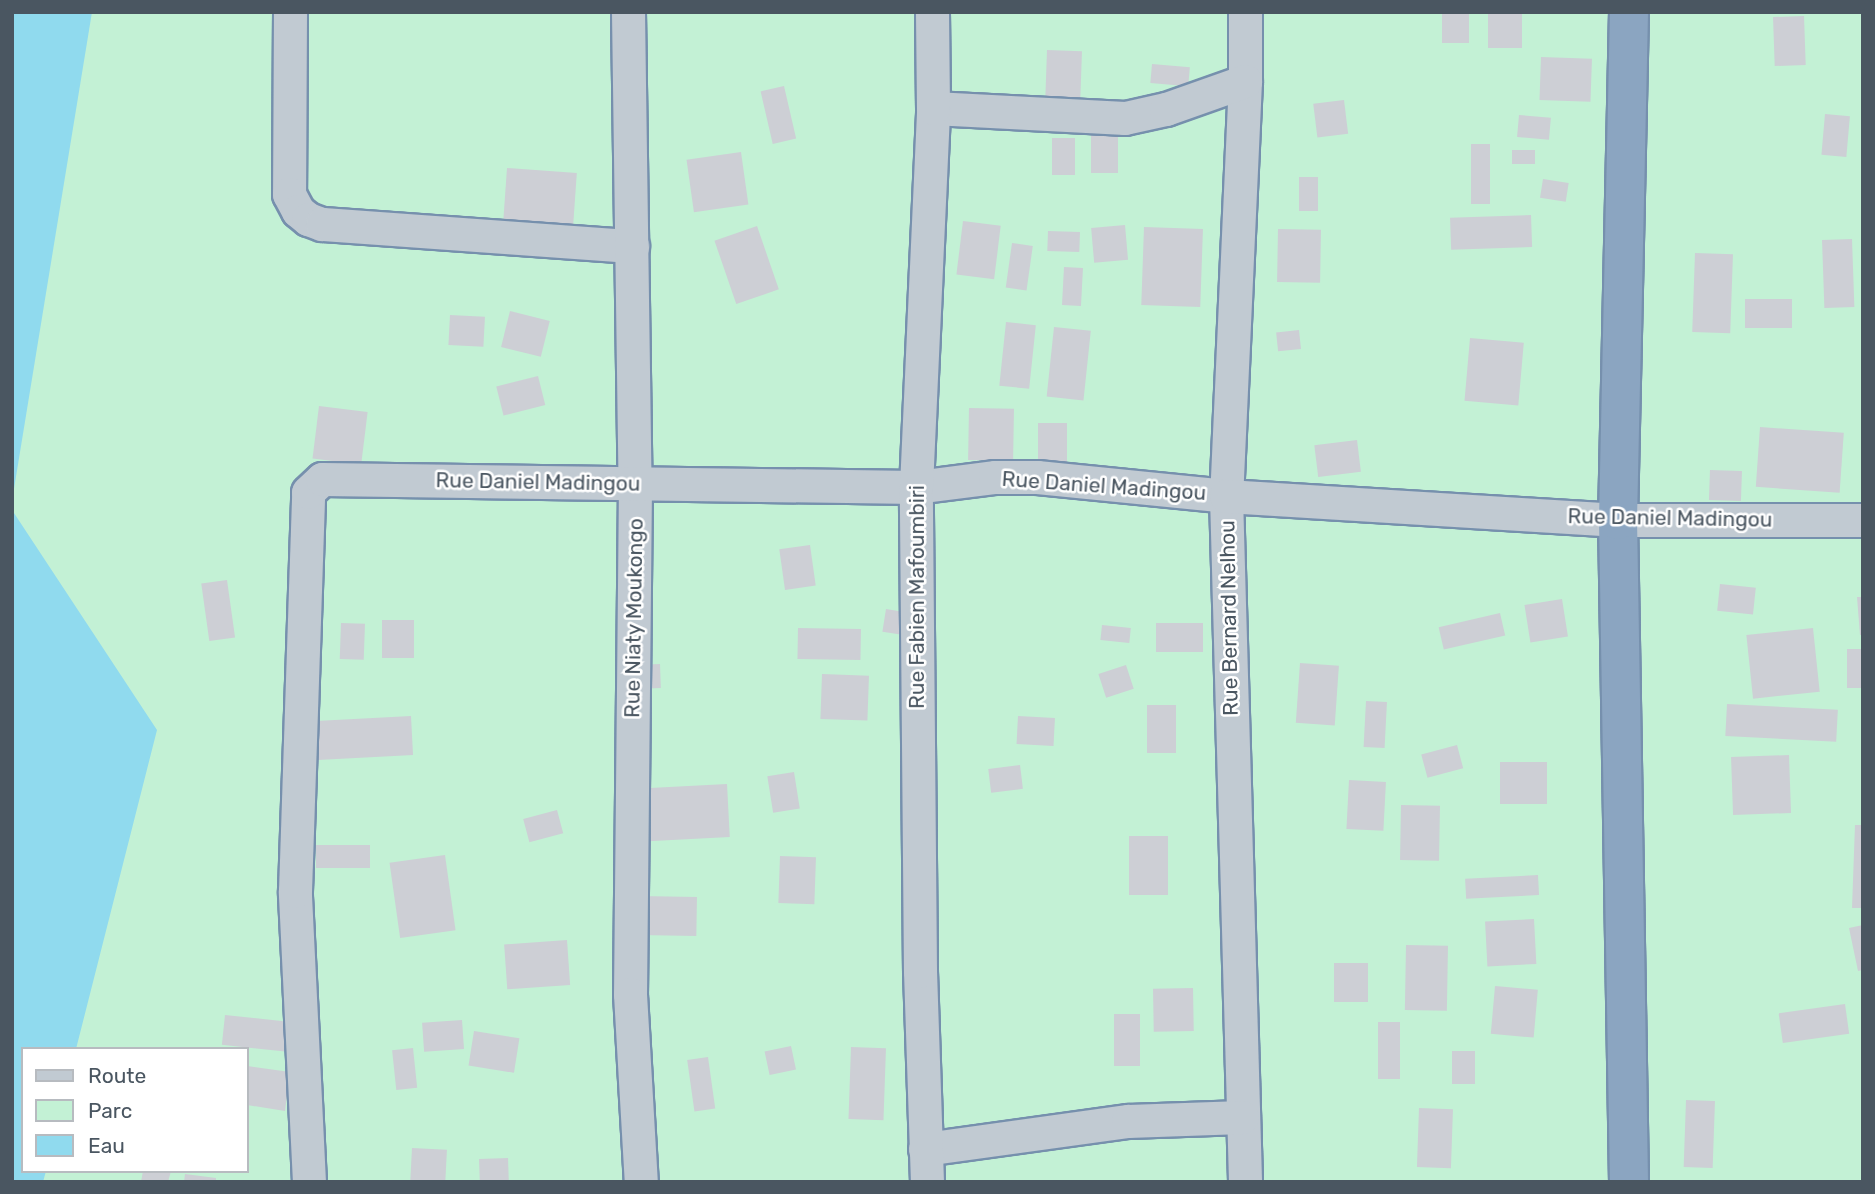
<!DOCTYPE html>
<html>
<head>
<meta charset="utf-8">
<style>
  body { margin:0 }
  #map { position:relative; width:1875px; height:1194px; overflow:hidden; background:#f5f3f3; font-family:Rubik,sans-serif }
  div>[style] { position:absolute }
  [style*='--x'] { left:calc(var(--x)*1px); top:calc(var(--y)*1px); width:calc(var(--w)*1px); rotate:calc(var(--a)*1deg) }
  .green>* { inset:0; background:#c3f1d5 }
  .water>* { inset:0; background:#90daee }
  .building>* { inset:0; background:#cdcfd5; transform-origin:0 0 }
  .roads { filter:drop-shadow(2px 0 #7690ad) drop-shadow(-2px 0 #7690ad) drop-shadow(0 2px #7690ad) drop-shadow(0 -2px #7690ad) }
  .minor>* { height:33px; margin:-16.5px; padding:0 16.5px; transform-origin:16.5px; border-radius:16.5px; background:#c1cad2 }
  .highway>* { height:38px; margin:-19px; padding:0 19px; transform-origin:19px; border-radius:19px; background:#8ba5c1 }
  span { translate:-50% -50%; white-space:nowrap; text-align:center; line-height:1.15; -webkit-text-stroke:5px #fff; paint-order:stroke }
  .street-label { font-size:21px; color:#4a5661 }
  .frame { position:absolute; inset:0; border:14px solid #4a5661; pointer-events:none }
  .legend { position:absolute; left:21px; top:1047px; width:228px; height:126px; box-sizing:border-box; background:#fff; border:2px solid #b7bbc0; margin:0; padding:9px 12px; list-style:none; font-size:21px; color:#4a5661 }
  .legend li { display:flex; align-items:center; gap:14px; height:35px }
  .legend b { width:35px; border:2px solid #b7bbc0 }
</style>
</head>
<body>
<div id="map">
  <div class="green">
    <div style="clip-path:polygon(evenodd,12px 12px,1863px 12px,1863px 1182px,12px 1182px,12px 12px,23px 1049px,247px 1049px,247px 1171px,23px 1171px,23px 1049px)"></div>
  </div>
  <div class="water">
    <div style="clip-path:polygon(12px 12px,92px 12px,12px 501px)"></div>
    <div style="clip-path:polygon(12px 510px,157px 730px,76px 1049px,23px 1049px,23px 1171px,46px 1171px,43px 1182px,12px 1182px)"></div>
  </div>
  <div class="building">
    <div style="left:1488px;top:12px;width:34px;height:36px"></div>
    <div style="left:1442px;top:13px;width:27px;height:30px"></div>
    <div style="left:1804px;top:16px;width:49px;height:31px;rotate:88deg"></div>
    <div style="left:1047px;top:50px;width:35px;height:48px;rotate:2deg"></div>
    <div style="left:1541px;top:57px;width:51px;height:43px;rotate:2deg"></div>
    <div style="left:1152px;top:64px;width:38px;height:19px;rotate:5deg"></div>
    <div style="left:784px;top:86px;width:54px;height:24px;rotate:77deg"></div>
    <div style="left:1344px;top:100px;width:34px;height:31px;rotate:83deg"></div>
    <div style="left:1825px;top:114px;width:25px;height:41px;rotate:5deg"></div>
    <div style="left:1519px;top:115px;width:32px;height:22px;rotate:5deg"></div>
    <div style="left:1091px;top:133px;width:27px;height:40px"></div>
    <div style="left:1052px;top:138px;width:23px;height:37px"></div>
    <div style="left:1471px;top:144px;width:19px;height:60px"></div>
    <div style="left:1535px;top:150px;width:14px;height:23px;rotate:90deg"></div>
    <div style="left:741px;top:152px;width:53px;height:55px;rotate:82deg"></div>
    <div style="left:507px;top:168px;width:70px;height:52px;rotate:4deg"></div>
    <div style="left:1299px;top:177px;width:19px;height:34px"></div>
    <div style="left:1543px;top:179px;width:26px;height:19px;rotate:9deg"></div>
    <div style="left:1531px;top:215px;width:32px;height:81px;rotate:88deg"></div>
    <div style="left:963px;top:221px;width:38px;height:54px;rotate:7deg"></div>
    <div style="left:1125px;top:225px;width:35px;height:34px;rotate:85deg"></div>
    <div style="left:757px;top:226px;width:67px;height:45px;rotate:71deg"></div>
    <div style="left:1144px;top:227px;width:59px;height:78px;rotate:2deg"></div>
    <div style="left:1278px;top:229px;width:43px;height:53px;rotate:1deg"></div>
    <div style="left:1048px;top:231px;width:32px;height:20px;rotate:2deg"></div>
    <div style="left:1852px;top:239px;width:68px;height:30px;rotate:88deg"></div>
    <div style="left:1012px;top:243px;width:21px;height:45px;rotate:8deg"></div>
    <div style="left:1695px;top:253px;width:38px;height:79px;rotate:2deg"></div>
    <div style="left:1064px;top:267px;width:19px;height:38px;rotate:3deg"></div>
    <div style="left:1745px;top:299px;width:47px;height:29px"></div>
    <div style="left:510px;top:311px;width:41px;height:37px;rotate:14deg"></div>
    <div style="left:450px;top:315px;width:35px;height:30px;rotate:3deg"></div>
    <div style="left:1006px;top:322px;width:30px;height:64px;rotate:6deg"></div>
    <div style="left:1054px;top:327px;width:37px;height:70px;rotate:6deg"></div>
    <div style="left:1299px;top:330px;width:19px;height:23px;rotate:84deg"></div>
    <div style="left:1470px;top:338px;width:54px;height:63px;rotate:5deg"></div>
    <div style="left:538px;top:376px;width:30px;height:43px;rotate:76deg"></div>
    <div style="left:319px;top:406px;width:49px;height:53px;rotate:7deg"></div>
    <div style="left:969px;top:408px;width:45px;height:52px;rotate:1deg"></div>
    <div style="left:1038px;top:423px;width:29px;height:44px"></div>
    <div style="left:1760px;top:427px;width:84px;height:60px;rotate:4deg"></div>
    <div style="left:1357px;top:440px;width:32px;height:43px;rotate:83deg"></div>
    <div style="left:1710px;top:470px;width:32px;height:30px;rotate:2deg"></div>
    <div style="left:810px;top:545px;width:41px;height:31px;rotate:82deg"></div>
    <div style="left:227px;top:580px;width:58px;height:26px;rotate:82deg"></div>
    <div style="left:1720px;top:584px;width:36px;height:27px;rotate:6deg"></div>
    <div style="clip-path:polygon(1857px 597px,1863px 597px,1863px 635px,1860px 635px)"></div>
    <div style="left:1562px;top:599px;width:38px;height:38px;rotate:81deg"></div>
    <div style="left:886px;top:609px;width:20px;height:23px;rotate:9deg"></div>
    <div style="left:1500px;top:613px;width:23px;height:63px;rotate:77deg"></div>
    <div style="left:382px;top:620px;width:32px;height:38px"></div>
    <div style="left:341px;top:623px;width:24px;height:36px;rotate:2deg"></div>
    <div style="left:1203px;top:623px;width:29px;height:47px;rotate:90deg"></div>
    <div style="left:1102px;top:625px;width:29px;height:15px;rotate:6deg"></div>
    <div style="left:798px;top:628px;width:63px;height:31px;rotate:1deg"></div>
    <div style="left:1813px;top:628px;width:64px;height:67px;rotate:84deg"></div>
    <div style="left:1863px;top:649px;width:39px;height:16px;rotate:90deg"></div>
    <div style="left:1300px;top:663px;width:39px;height:60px;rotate:4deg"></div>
    <div style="left:660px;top:664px;width:24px;height:35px;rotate:88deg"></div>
    <div style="left:1126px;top:665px;width:25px;height:29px;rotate:72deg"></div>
    <div style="left:822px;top:674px;width:47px;height:45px;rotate:2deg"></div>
    <div style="left:1366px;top:701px;width:21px;height:46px;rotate:3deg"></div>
    <div style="left:1727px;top:704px;width:111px;height:32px;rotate:3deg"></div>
    <div style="left:1147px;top:705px;width:29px;height:48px"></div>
    <div style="left:411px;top:716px;width:39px;height:100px;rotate:87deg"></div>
    <div style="left:1018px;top:716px;width:37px;height:28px;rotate:3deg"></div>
    <div style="left:1457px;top:745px;width:24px;height:37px;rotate:75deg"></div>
    <div style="left:1789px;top:755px;width:58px;height:58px;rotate:88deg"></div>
    <div style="left:1500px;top:762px;width:47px;height:42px"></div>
    <div style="left:1020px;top:765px;width:24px;height:32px;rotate:83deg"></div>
    <div style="left:794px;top:772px;width:37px;height:27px;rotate:81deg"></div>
    <div style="left:1349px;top:780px;width:37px;height:49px;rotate:3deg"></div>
    <div style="left:727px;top:784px;width:53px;height:82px;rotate:87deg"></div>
    <div style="left:1401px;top:805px;width:39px;height:55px;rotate:1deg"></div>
    <div style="left:557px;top:810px;width:24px;height:35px;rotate:75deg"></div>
    <div style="clip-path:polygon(1855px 825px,1863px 825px,1863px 908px,1852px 908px)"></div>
    <div style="left:1129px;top:836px;width:39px;height:59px"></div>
    <div style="left:370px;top:845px;width:23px;height:54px;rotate:90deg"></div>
    <div style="left:445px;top:855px;width:76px;height:56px;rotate:82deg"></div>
    <div style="left:780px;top:856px;width:36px;height:47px;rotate:2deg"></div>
    <div style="left:1538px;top:875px;width:20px;height:73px;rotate:87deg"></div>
    <div style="left:639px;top:896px;width:58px;height:39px;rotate:1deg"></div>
    <div style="left:1534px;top:919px;width:45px;height:49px;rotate:87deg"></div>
    <div style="clip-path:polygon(1863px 925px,1863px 970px,1858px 971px,1849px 928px)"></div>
    <div style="left:567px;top:940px;width:45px;height:63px;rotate:86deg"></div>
    <div style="left:1406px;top:945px;width:42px;height:65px;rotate:1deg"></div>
    <div style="left:1334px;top:963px;width:34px;height:39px"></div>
    <div style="left:1495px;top:986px;width:43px;height:48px;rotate:5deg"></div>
    <div style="left:1193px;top:988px;width:43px;height:40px;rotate:89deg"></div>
    <div style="left:1845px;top:1004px;width:30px;height:67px;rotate:82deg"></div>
    <div style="left:1114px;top:1014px;width:26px;height:52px"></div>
    <div style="left:225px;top:1015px;width:66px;height:30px;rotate:6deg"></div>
    <div style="left:462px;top:1020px;width:29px;height:40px;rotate:86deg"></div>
    <div style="left:1378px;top:1022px;width:22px;height:57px"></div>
    <div style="left:474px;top:1031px;width:46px;height:35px;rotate:9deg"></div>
    <div style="left:791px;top:1046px;width:24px;height:27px;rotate:78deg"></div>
    <div style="left:851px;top:1047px;width:35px;height:72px;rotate:2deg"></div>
    <div style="left:413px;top:1048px;width:40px;height:21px;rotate:84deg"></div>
    <div style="left:1452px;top:1051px;width:23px;height:33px"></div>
    <div style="left:708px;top:1057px;width:52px;height:21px;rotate:82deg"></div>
    <div style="clip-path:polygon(247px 1066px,290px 1072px,285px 1111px,247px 1105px)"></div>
    <div style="left:1686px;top:1100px;width:29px;height:67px;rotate:2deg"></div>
    <div style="left:1419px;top:1108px;width:34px;height:59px;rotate:2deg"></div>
    <div style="left:412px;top:1148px;width:35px;height:34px;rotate:3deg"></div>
    <div style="left:508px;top:1158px;width:24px;height:29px;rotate:88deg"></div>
    <div style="clip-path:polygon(143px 1171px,171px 1171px,168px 1182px,141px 1182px)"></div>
    <div style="clip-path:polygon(185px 1174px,216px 1178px,216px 1182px,184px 1182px)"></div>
  </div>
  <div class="roads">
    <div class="minor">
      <div style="--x:290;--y:12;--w:182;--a:90.3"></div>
      <div style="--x:289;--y:194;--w:19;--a:62"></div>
      <div style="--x:298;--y:211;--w:13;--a:39"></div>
      <div style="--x:308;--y:219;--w:15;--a:20"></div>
      <div style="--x:322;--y:224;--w:311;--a:4.1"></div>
      <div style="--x:628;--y:12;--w:472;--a:89.2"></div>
      <div style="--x:635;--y:484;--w:510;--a:90.56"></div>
      <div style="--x:630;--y:994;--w:188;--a:86.7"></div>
      <div style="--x:1245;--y:12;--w:69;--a:90"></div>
      <div style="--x:1245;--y:81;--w:415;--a:92.6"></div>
      <div style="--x:1226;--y:496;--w:686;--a:88.41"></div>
      <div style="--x:933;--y:108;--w:192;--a:3"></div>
      <div style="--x:1125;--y:118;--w:42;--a:-12.4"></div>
      <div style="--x:1166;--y:109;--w:84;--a:-19.5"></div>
      <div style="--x:925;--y:1149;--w:205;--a:-7.9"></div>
      <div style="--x:1128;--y:1121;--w:114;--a:-2"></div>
      <div style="--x:309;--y:1182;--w:291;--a:-92.8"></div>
      <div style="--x:295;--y:891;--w:399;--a:-88.1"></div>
      <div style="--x:308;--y:492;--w:19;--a:-43"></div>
      <div style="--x:322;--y:479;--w:594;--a:0.77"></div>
      <div style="--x:916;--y:487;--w:80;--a:-7.2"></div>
      <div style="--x:995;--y:477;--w:42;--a:0"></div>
      <div style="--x:1037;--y:477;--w:190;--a:5.7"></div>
      <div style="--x:1226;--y:496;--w:393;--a:3.5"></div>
      <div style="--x:1618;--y:520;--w:245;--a:0"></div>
      <div style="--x:927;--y:1182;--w:211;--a:-91.9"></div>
      <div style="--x:920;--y:971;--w:484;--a:-90.5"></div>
      <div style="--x:916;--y:487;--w:379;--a:-87.4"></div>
      <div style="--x:933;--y:108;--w:96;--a:-90.6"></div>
    </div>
    <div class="highway">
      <div style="--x:1629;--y:1182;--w:662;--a:-90.95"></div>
      <div style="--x:1618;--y:520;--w:508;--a:-88.76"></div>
    </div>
  </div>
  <div class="street-label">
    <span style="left:538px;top:482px;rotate:1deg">Rue Daniel Madingou</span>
    <span style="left:1104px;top:486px;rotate:4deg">Rue Daniel Madingou</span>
    <span style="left:1670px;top:518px;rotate:1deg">Rue Daniel Madingou</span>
    <span style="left:917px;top:597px;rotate:-90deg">Rue Fabien Mafoumbiri</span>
    <span style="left:634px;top:618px;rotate:-89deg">Rue Niaty Moukongo</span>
    <span style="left:1229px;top:618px;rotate:-91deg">Rue Bernard Nelhou</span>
  </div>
  <div class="frame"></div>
  <ul class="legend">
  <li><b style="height:9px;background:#c1cad2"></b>Route</li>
  <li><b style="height:19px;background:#c3f1d5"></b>Parc</li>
  <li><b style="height:19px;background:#90daee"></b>Eau</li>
  </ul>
</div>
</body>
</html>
